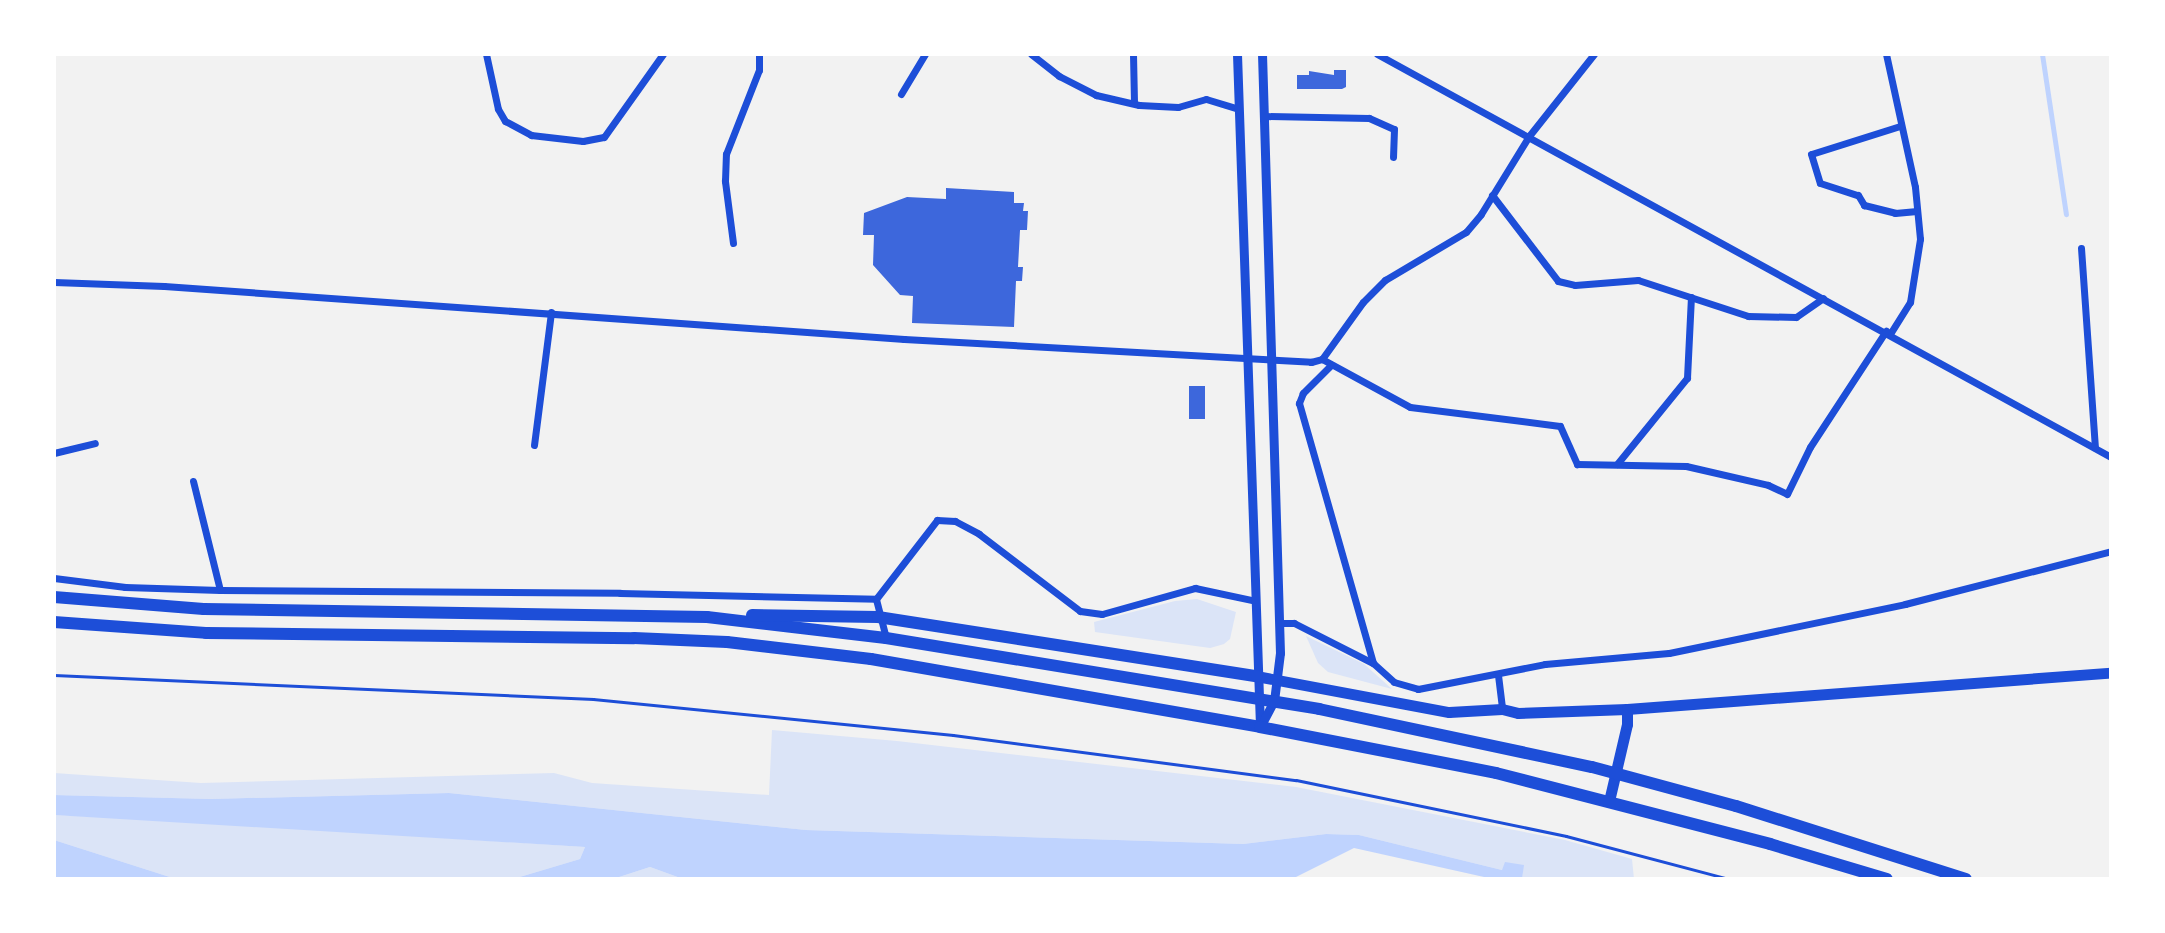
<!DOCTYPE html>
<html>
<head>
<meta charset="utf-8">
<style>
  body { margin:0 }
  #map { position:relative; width:2165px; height:933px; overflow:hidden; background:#f2f2f2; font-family:"Nunito Sans",sans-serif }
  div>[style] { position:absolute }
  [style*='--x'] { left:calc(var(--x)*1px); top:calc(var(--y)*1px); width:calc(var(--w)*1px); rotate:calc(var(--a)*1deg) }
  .green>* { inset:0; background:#dbe4f7 }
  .water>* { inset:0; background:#bfd3fe }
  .stream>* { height:5px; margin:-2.5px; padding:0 2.5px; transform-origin:2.5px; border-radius:2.5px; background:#bfd3fe }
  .building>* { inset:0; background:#3d67dc; transform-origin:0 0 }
  .path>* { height:3px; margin:-1.5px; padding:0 1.5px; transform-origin:1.5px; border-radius:1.5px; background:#1d4ed8 }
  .minor>* { height:7px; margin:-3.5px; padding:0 3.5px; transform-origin:3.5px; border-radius:3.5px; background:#1d4ed8 }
  .tertiary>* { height:9px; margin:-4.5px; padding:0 4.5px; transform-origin:4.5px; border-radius:4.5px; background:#1d4ed8 }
  .primary>* { height:11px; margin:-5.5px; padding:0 5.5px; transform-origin:5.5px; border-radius:5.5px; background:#1d4ed8 }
  .trunk>* { height:12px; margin:-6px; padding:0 6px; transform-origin:6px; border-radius:6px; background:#1d4ed8 }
  span { translate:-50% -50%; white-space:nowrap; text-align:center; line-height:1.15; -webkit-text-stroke:6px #fff; paint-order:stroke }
  .frame { position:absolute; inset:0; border:56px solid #fff; pointer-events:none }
</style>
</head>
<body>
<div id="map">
  <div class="green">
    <div style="clip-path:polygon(1197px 599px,1236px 612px,1230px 639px,1224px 644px,1210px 648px,1095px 632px,1094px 622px,1175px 601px)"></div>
    <div style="clip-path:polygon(1306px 636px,1364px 664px,1392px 689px,1328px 672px,1318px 663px)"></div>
    <div style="clip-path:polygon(772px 730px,897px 741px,1296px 787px,1565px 840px,1632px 859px,1634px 879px,1522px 879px,1523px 865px,1502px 870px,1359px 835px,1326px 834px,1243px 844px,806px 830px,449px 793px,211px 799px,54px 795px,54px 773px,201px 783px,554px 773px,592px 783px,769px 795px)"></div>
    <div style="clip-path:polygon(54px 815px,153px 819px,585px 847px,580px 859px,513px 879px,176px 879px,54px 840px)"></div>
    <div style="clip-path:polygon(650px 867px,683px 879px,613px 879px)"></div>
  </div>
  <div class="water">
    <div style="clip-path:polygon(449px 793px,806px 830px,1243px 844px,1326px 834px,1359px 835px,1502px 870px,1505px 862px,1524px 865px,1522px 879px,1493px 879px,1354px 848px,1292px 879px,683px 879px,650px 867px,613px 879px,513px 879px,580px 859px,585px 847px,54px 815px,54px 795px,211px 799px)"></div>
    <div style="clip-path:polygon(54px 840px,176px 879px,54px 879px)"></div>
  </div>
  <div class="stream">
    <div style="--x:2042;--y:54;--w:162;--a:81.5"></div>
  </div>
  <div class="building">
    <div style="clip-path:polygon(1334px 70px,1346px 70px,1346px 87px,1342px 89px,1297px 89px,1297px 75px,1309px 75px,1309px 71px,1334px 75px)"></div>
    <div style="clip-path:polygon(946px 188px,1014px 192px,1014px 203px,1024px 203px,1023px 211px,1028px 211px,1027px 230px,1020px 230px,1018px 267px,1023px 267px,1022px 281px,1016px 281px,1014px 327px,912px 323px,913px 296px,900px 295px,873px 265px,874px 235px,863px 235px,864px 213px,907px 197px,946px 199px)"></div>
    <div style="left:1189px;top:386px;width:16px;height:33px"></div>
  </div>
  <div class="path">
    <div style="--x:54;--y:675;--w:540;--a:2.55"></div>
    <div style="--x:593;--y:699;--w:362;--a:5.7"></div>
    <div style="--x:953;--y:735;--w:346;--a:7.5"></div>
    <div style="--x:1296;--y:780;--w:276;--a:11.7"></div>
    <div style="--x:1566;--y:836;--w:169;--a:14.8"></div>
  </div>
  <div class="minor">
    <div style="--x:486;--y:54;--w:56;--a:77.7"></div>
    <div style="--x:498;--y:109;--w:14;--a:60"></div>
    <div style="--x:505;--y:121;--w:30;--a:28"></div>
    <div style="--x:531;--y:135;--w:52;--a:6.6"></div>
    <div style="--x:583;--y:141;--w:21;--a:-11"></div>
    <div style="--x:604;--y:137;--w:102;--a:-54.6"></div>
    <div style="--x:1031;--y:54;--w:36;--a:38"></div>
    <div style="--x:1059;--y:76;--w:42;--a:27.2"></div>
    <div style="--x:1096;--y:95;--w:44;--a:13.1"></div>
    <div style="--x:1139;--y:105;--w:39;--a:3"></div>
    <div style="--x:1178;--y:107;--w:29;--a:-16"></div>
    <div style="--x:1206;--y:99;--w:34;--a:17"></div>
    <div style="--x:1133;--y:54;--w:49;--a:88.8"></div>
    <div style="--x:1377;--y:54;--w:837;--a:28.77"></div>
    <div style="--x:1886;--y:54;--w:136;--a:77.7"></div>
    <div style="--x:1915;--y:187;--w:52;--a:84.5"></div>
    <div style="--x:1920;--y:239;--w:64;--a:99"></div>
    <div style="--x:1910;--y:302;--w:38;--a:122"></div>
    <div style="--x:901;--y:94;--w:47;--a:-59"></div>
    <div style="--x:1264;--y:116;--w:105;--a:1.1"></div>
    <div style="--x:1369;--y:118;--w:27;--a:24"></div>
    <div style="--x:1394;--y:129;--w:28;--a:92"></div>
    <div style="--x:1900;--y:126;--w:93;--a:162.5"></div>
    <div style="--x:1811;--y:154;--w:30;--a:73"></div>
    <div style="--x:1820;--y:183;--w:40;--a:18"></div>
    <div style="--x:1858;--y:195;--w:12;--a:59"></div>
    <div style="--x:1864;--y:205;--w:32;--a:14"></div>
    <div style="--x:1895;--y:213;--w:22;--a:-5"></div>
    <div style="--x:1492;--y:195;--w:108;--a:52.5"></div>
    <div style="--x:1558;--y:281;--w:17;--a:13"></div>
    <div style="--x:1575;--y:285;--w:63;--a:-4.5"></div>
    <div style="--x:1638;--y:280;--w:116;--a:18.1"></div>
    <div style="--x:1748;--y:316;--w:48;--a:1.2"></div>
    <div style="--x:1796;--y:317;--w:33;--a:-35"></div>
    <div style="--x:733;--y:243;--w:63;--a:-97.4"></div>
    <div style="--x:725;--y:181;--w:27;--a:-88"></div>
    <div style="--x:726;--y:154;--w:90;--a:-68.6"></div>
    <div style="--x:759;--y:70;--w:16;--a:-90"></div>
    <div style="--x:2081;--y:248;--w:200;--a:86"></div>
    <div style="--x:54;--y:282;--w:110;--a:2.1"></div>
    <div style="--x:164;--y:286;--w:742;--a:4.1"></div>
    <div style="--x:904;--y:339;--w:408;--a:3.2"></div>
    <div style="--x:1311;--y:362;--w:11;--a:-15"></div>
    <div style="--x:1322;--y:359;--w:70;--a:-54.3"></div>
    <div style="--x:1363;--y:302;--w:31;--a:-45"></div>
    <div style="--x:1385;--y:280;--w:94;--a:-30.7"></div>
    <div style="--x:1466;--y:232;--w:23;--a:-50"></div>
    <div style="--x:1481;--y:214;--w:92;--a:-58.4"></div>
    <div style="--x:1529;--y:136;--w:105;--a:-51.6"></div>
    <div style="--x:1322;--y:359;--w:100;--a:28.6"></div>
    <div style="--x:1410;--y:407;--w:151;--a:7.2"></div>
    <div style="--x:1560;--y:426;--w:42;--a:65.9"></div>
    <div style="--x:1577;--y:464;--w:109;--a:1.1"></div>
    <div style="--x:1686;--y:466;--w:84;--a:13"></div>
    <div style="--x:1768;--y:485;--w:21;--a:25"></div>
    <div style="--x:1787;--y:494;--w:52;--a:-63.9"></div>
    <div style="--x:1810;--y:447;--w:139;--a:-56.8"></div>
    <div style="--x:1331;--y:365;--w:40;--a:135"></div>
    <div style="--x:1303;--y:393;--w:11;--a:112"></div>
    <div style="--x:1299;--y:403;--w:270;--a:74.1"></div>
    <div style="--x:534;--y:445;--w:134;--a:-82.7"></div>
    <div style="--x:54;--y:453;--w:42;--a:-13.7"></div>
    <div style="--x:1617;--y:464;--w:111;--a:-50.9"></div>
    <div style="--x:1687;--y:378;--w:81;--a:-87.2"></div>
    <div style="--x:193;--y:481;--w:112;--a:76.1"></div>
    <div style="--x:54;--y:578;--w:72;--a:7.2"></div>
    <div style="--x:125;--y:587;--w:95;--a:1.8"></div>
    <div style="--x:220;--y:590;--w:400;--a:0.4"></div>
    <div style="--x:620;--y:593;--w:256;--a:1.3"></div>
    <div style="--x:1279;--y:623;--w:15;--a:0"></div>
    <div style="--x:1294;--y:623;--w:89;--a:26.9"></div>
    <div style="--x:1373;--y:663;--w:28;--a:42"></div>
    <div style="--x:1394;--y:682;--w:25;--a:16"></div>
    <div style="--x:1418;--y:689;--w:129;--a:-11.1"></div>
    <div style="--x:1545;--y:664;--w:124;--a:-5.1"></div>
    <div style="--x:1669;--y:653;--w:241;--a:-11.7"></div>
    <div style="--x:1905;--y:604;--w:213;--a:-14.4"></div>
    <div style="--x:886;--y:638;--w:40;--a:-104.4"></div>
    <div style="--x:876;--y:599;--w:100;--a:-52.3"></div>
    <div style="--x:937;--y:520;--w:18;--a:3"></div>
    <div style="--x:955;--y:521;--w:27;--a:28"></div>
    <div style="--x:979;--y:534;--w:127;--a:37.3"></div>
    <div style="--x:1080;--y:611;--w:22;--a:8"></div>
    <div style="--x:1102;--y:614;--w:97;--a:-15.6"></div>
    <div style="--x:1195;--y:588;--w:62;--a:12"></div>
    <div style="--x:1498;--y:675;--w:34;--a:83"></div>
  </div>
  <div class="tertiary">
    <div style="--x:1237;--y:54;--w:672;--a:88.04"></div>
    <div style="--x:1260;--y:727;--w:30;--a:-62"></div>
    <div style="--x:1274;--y:701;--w:48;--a:-82.9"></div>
    <div style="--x:1280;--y:653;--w:599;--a:-91.72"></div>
  </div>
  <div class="primary">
    <div style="--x:1256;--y:676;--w:196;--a:10.6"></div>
    <div style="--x:1449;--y:712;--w:53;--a:-3.2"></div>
    <div style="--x:1502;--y:709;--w:16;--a:14"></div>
    <div style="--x:1518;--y:713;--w:109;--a:-2.1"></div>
    <div style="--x:1627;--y:709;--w:485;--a:-4.3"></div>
    <div style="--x:1609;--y:801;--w:79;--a:-76.8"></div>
    <div style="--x:1627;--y:724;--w:15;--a:-90"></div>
  </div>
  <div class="trunk">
    <div style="--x:54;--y:597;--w:150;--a:4.6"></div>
    <div style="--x:204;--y:609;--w:503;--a:0.91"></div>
    <div style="--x:707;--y:617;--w:180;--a:6.7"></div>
    <div style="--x:886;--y:638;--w:439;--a:9.3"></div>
    <div style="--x:1319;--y:709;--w:279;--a:12"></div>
    <div style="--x:1592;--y:767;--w:149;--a:15.2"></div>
    <div style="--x:1736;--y:806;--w:241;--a:17.6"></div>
    <div style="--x:752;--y:615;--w:126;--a:0.9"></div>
    <div style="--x:878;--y:617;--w:383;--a:8.9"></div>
    <div style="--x:54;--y:622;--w:152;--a:4.1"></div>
    <div style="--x:206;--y:633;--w:428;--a:0.7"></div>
    <div style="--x:634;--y:638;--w:93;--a:2.5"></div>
    <div style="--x:727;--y:642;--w:145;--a:6.7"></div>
    <div style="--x:871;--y:659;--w:395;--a:9.9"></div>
    <div style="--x:1260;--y:727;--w:240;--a:11"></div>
    <div style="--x:1496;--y:773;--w:283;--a:14.5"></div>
    <div style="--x:1770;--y:844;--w:122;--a:16.7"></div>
  </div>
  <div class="frame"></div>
</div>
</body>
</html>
